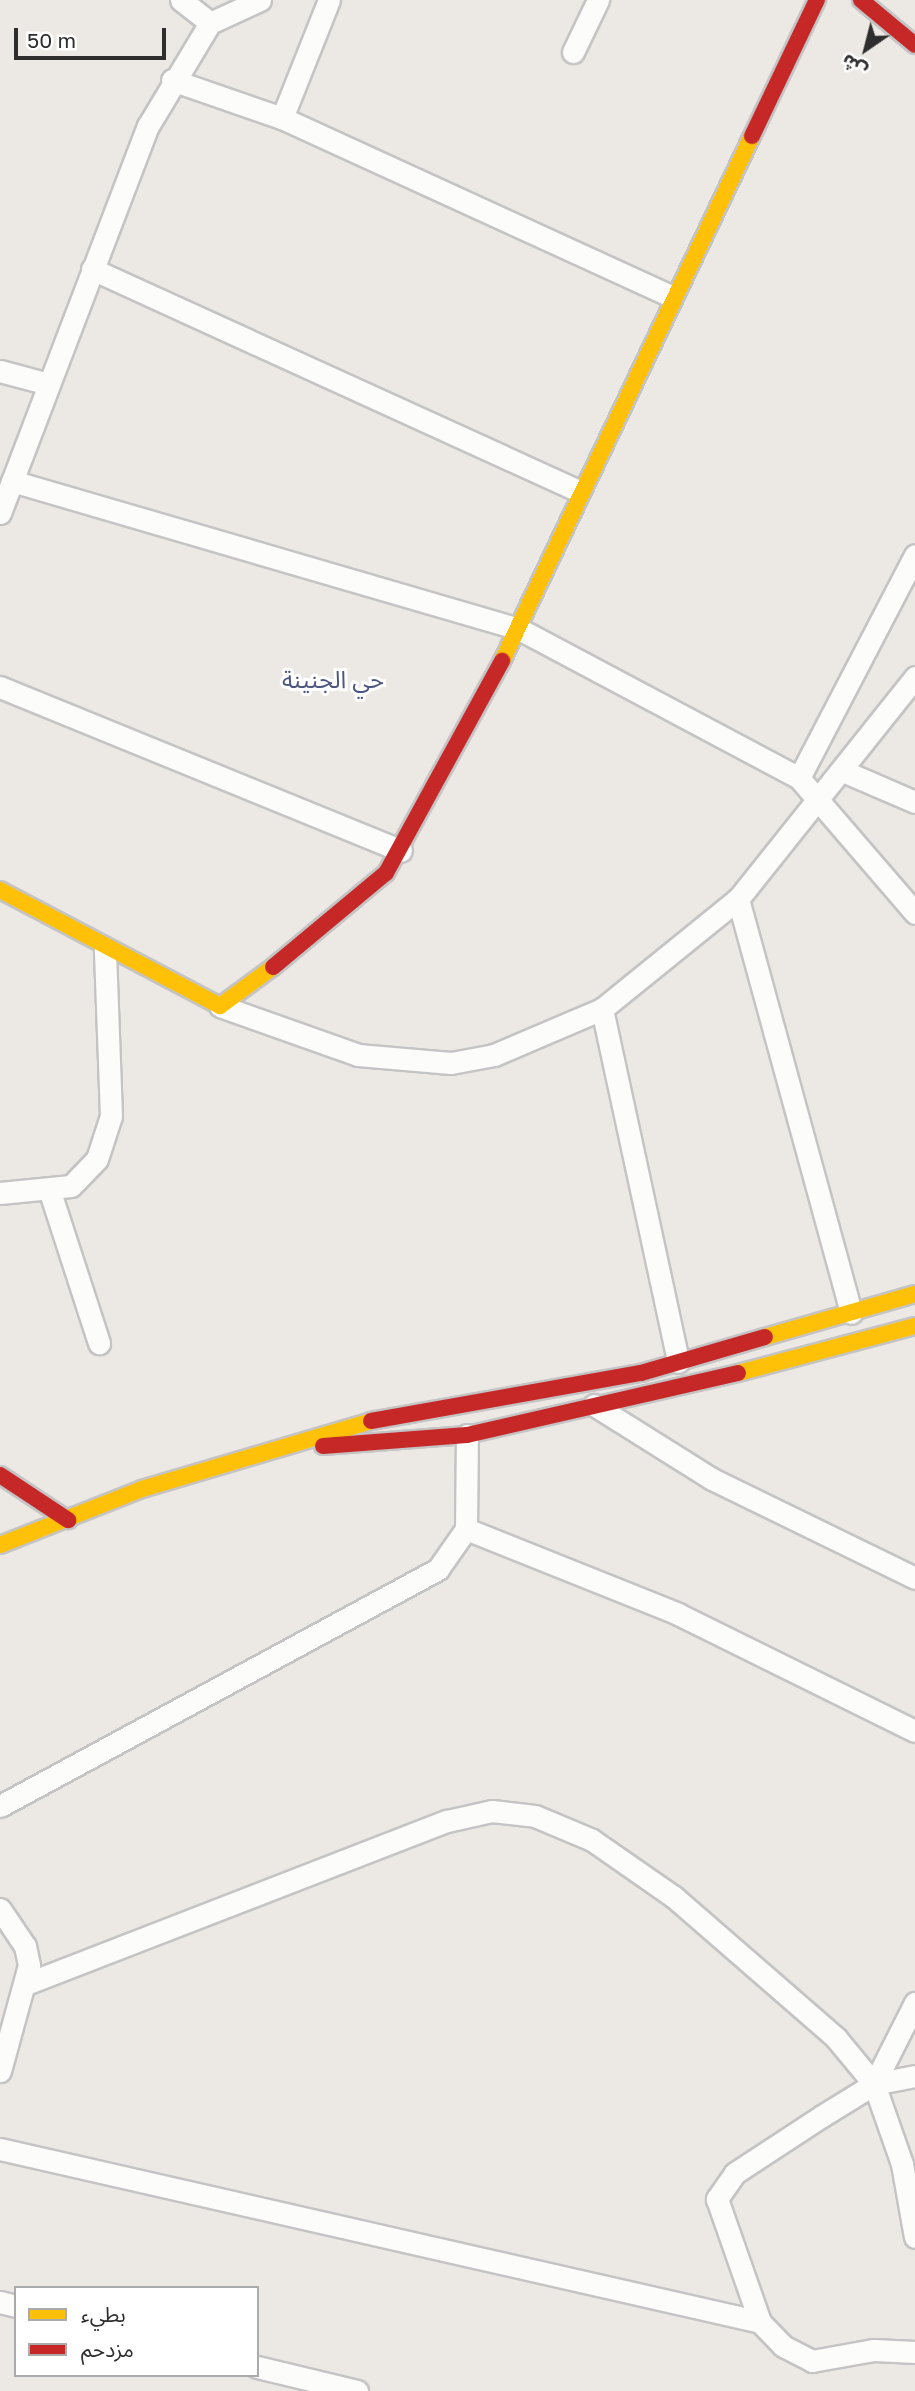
<!DOCTYPE html>
<html>
<head>
<meta charset="utf-8">
<style>
  body { margin:0 }
  #map { position:relative; width:915px; height:2391px; overflow:hidden; background:#ece8e4; font-family:"Golos Text","Noto Sans Arabic",sans-serif }
  div>[style] { position:absolute }
  [style*='--x'] { left:calc(var(--x)*1px); top:calc(var(--y)*1px); width:calc(var(--w)*1px); rotate:calc(var(--a)*1deg) }
  .roads { filter:drop-shadow(2px 0 #c5c4c5) drop-shadow(-2px 0 #c5c4c5) drop-shadow(0 2px #c5c4c5) drop-shadow(0 -2px #c5c4c5) }
  .street>* { height:21px; margin:-10.5px; padding:0 10.5px; transform-origin:10.5px; border-radius:10.5px; background:#fcfcfb }
  .slow>* { height:16px; margin:-8px; padding:0 8px; transform-origin:8px; border-radius:8px; background:#ffc107 }
  .jam>* { height:16px; margin:-8px; padding:0 8px; transform-origin:8px; border-radius:8px; background:#c62828 }
  span { translate:-50% -50%; white-space:nowrap; text-align:center; line-height:1.15; -webkit-text-stroke:6px #fff; paint-order:stroke }
  .neighbourhood-label { font-size:24px; color:#4d5680 }
  .legend { position:absolute; left:14px; top:2286px; width:245px; height:91px; box-sizing:border-box; background:#fff; border:2px solid #ababab; margin:0; padding:9px 12px; list-style:none; font-size:21px; color:#2e2e2e }
  .legend li { display:flex; align-items:center; gap:14px; height:35px }
  .legend b { width:35px; border:2px solid #ababab }
  .north { position:absolute; left:831px; top:14px; width:70px; height:70px; -webkit-text-stroke:5px #fff; paint-order:stroke; rotate:215deg; font-size:19px; font-weight:700; line-height:28px; text-align:center; color:#2e2e2e }
  .north::after { content:''; display:block; margin:auto; width:24px; height:32px; background:#2e2e2e; clip-path:polygon(50% 0,100% 100%,50% 72%,0 100%) }
  .scale { position:absolute; left:14px; top:28px; width:152px; height:32px; box-sizing:border-box; border:4px solid #2e2e2e; border-top:0; padding-left:9px; font-size:21px; line-height:24px; white-space:nowrap; color:#2e2e2e; -webkit-text-stroke:5px #fff; paint-order:stroke }
</style>
</head>
<body>
<div id="map">
  <div class="roads">
    <div class="street">
      <div style="--x:181;--y:0;--w:37;--a:38"></div>
      <div style="--x:573;--y:52;--w:58;--a:-64.3"></div>
      <div style="--x:172;--y:80;--w:116;--a:19.1"></div>
      <div style="--x:282;--y:118;--w:428;--a:24.6"></div>
      <div style="--x:282;--y:118;--w:127;--a:-68.3"></div>
      <div style="--x:92;--y:269;--w:535;--a:24.51"></div>
      <div style="--x:0;--y:371;--w:47;--a:14.9"></div>
      <div style="--x:12;--y:481;--w:528;--a:16.27"></div>
      <div style="--x:519;--y:629;--w:317;--a:28"></div>
      <div style="--x:799;--y:778;--w:178;--a:49.3"></div>
      <div style="--x:0;--y:513;--w:414;--a:-69.1"></div>
      <div style="--x:148;--y:126;--w:120;--a:-59"></div>
      <div style="--x:210;--y:23;--w:55;--a:-24.7"></div>
      <div style="--x:0;--y:687;--w:433;--a:22.2"></div>
      <div style="--x:843;--y:771;--w:78;--a:23.3"></div>
      <div style="--x:799;--y:778;--w:251;--a:-62.5"></div>
      <div style="--x:738;--y:899;--w:284;--a:-51.4"></div>
      <div style="--x:220;--y:1006;--w:146;--a:19.5"></div>
      <div style="--x:358;--y:1055;--w:93;--a:4.9"></div>
      <div style="--x:451;--y:1063;--w:44;--a:-10.5"></div>
      <div style="--x:494;--y:1055;--w:117;--a:-23.1"></div>
      <div style="--x:602;--y:1009;--w:175;--a:-39"></div>
      <div style="--x:738;--y:899;--w:429;--a:74.7"></div>
      <div style="--x:602;--y:1009;--w:361;--a:77.8"></div>
      <div style="--x:50;--y:1192;--w:159;--a:72"></div>
      <div style="--x:0;--y:1193;--w:71;--a:-5.6"></div>
      <div style="--x:71;--y:1186;--w:37;--a:-46"></div>
      <div style="--x:97;--y:1159;--w:45;--a:-72"></div>
      <div style="--x:111;--y:1116;--w:167;--a:-92.1"></div>
      <div style="--x:594;--y:1405;--w:139;--a:32.1"></div>
      <div style="--x:712;--y:1479;--w:226;--a:26"></div>
      <div style="--x:466;--y:1529;--w:228;--a:21.8"></div>
      <div style="--x:678;--y:1614;--w:264;--a:26.3"></div>
      <div style="--x:0;--y:1806;--w:498;--a:-28.4"></div>
      <div style="--x:438;--y:1569;--w:49;--a:-55"></div>
      <div style="--x:466;--y:1529;--w:94;--a:-89.4"></div>
      <div style="--x:0;--y:1909;--w:45;--a:56"></div>
      <div style="--x:25;--y:1946;--w:19;--a:78"></div>
      <div style="--x:29;--y:1965;--w:110;--a:105.3"></div>
      <div style="--x:26;--y:1984;--w:451;--a:-21.2"></div>
      <div style="--x:447;--y:1821;--w:46;--a:-12.5"></div>
      <div style="--x:492;--y:1811;--w:43;--a:6.6"></div>
      <div style="--x:535;--y:1816;--w:62;--a:22.8"></div>
      <div style="--x:592;--y:1840;--w:100;--a:34.8"></div>
      <div style="--x:674;--y:1897;--w:215;--a:41"></div>
      <div style="--x:836;--y:2038;--w:60;--a:50.4"></div>
      <div style="--x:874;--y:2084;--w:85;--a:70.7"></div>
      <div style="--x:902;--y:2164;--w:74;--a:79.9"></div>
      <div style="--x:915;--y:2076;--w:42;--a:169"></div>
      <div style="--x:874;--y:2084;--w:61;--a:148.4"></div>
      <div style="--x:822;--y:2116;--w:104;--a:146.8"></div>
      <div style="--x:735;--y:2173;--w:32;--a:125"></div>
      <div style="--x:717;--y:2199;--w:130;--a:70.7"></div>
      <div style="--x:760;--y:2322;--w:33;--a:46"></div>
      <div style="--x:783;--y:2346;--w:33;--a:27"></div>
      <div style="--x:812;--y:2361;--w:63;--a:-10.1"></div>
      <div style="--x:874;--y:2350;--w:41;--a:2.8"></div>
      <div style="--x:874;--y:2084;--w:91;--a:-63.2"></div>
      <div style="--x:0;--y:2149;--w:779;--a:12.82"></div>
      <div style="--x:0;--y:2302;--w:16;--a:14"></div>
      <div style="--x:257;--y:2367;--w:103;--a:13.5"></div>
    </div>
    <div class="slow">
      <div style="--x:502;--y:661;--w:581;--a:-64.54"></div>
      <div style="--x:0;--y:890;--w:249;--a:27.8"></div>
      <div style="--x:220;--y:1006;--w:66;--a:-36.3"></div>
      <div style="--x:765;--y:1337;--w:156;--a:-16"></div>
      <div style="--x:738;--y:1373;--w:183;--a:-14.9"></div>
      <div style="--x:0;--y:1545;--w:153;--a:-21.5"></div>
      <div style="--x:142;--y:1489;--w:239;--a:-16.5"></div>
    </div>
    <div class="jam">
      <div style="--x:861;--y:0;--w:70;--a:39.8"></div>
      <div style="--x:752;--y:136;--w:151;--a:-64.5"></div>
      <div style="--x:273;--y:967;--w:147;--a:-39.8"></div>
      <div style="--x:386;--y:873;--w:242;--a:-61.3"></div>
      <div style="--x:371;--y:1421;--w:274;--a:-10.1"></div>
      <div style="--x:641;--y:1373;--w:129;--a:-16.2"></div>
      <div style="--x:323;--y:1446;--w:144;--a:-4.4"></div>
      <div style="--x:467;--y:1435;--w:278;--a:-12.9"></div>
      <div style="--x:0;--y:1475;--w:82;--a:33.5"></div>
    </div>
  </div>
  <div class="neighbourhood-label">
    <span style="left:333px;top:679px">حي الجنينة</span>
  </div>
  <ul class="legend">
  <li><b style="height:9px;background:#ffc107"></b>بطيء</li>
  <li><b style="height:9px;background:#c62828"></b>مزدحم</li>
  </ul>
  <div class="north">ش</div>
  <div class="scale">50 m</div>
</div>
</body>
</html>
